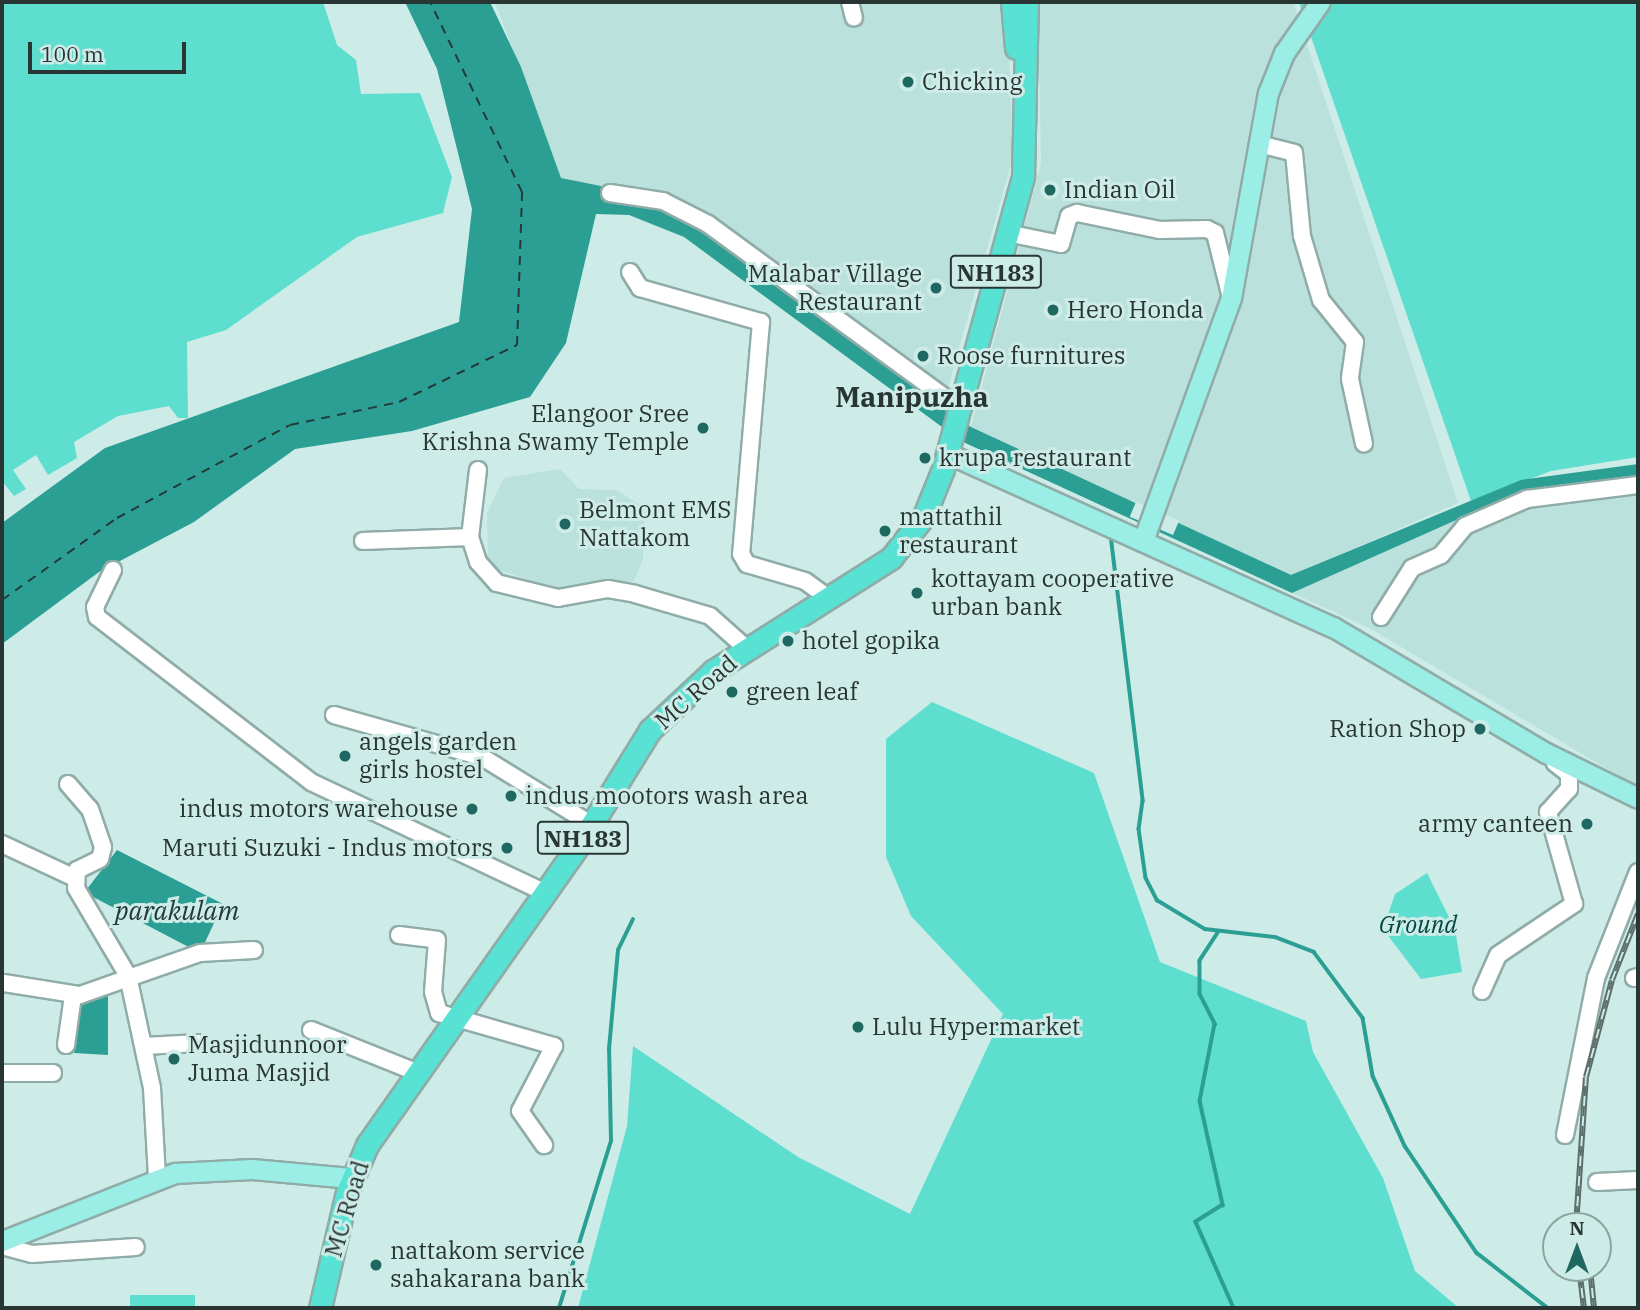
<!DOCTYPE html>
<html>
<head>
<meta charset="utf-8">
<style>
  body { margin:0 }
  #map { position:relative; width:1640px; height:1310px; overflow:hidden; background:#ceece7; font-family:"IBM Plex Serif",serif }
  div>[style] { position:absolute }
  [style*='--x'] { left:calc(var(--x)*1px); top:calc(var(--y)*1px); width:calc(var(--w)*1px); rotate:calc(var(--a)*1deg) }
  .built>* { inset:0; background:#bae1dc }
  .green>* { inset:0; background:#5edecf; transform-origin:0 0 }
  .water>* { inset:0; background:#2c9f94 }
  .pier>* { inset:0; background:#ceece7; transform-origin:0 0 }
  .stream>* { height:3.5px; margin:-1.75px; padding:0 1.75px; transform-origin:1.75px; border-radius:1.75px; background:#2c9f94 }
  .ferry>* { height:2px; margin-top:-1px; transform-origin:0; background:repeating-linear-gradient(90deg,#223b38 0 9px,transparent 0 16px) }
  .roads { filter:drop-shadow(2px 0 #90aca8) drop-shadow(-2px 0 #90aca8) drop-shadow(0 2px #90aca8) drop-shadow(0 -2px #90aca8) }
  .minor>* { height:16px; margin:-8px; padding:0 8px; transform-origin:8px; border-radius:8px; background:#fff }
  .major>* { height:19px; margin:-9.5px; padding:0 9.5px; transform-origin:9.5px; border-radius:9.5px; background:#9aeee5 }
  .highway>* { height:21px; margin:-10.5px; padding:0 10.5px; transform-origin:10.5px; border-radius:10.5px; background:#57e2d3 }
  .rail>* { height:6px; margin-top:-3px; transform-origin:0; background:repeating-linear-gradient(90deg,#ceece7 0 10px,#5c6e6b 0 20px); box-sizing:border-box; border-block:2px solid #5c6e6b }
  .dots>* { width:19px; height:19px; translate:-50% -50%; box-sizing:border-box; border:4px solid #ceece7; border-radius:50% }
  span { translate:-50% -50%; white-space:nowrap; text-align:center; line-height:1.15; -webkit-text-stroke:6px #ceece7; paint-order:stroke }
  .shield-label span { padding:2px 5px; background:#ceece7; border:2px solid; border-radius:5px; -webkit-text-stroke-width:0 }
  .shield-label { font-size:23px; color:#293533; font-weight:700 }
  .poi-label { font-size:24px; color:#293533 }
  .left { translate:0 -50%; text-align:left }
  .right { translate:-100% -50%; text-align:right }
  .street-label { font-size:24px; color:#293533 }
  .park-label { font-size:24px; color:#024741; font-style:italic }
  .water-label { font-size:26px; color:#223b38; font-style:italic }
  .quarter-label { font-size:28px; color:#293533; font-weight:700 }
  .frame { position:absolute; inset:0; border:4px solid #293533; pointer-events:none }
  .north { position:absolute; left:1542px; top:1212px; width:70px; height:70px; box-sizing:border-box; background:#ceece7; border:2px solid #8ca39f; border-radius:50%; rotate:0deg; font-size:19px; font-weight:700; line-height:28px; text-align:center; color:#293533 }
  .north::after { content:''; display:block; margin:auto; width:24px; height:32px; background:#1e6861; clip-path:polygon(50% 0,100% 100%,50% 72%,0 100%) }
  .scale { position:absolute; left:28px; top:42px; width:158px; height:32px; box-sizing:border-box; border:4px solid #293533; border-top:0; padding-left:9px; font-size:21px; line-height:24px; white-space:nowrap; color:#293533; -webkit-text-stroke:5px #ceece7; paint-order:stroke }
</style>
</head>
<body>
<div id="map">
  <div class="built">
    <div style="clip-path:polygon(495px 2px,1007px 2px,1013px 157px,943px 405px,731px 244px,561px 178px)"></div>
    <div style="clip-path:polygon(1038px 2px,1293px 2px,1458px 503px,1291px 576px,971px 427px,1041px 164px)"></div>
    <div style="clip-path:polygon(560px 469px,579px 489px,616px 490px,645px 508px,643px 559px,634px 581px,560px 591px,488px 566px,487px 513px,504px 478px)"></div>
    <div style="clip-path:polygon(1638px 481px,1638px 787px,1369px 628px,1292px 593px,1463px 517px,1536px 494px)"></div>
  </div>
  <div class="green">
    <div style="clip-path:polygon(2px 2px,323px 2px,337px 45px,356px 60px,361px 94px,420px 93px,452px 177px,443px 213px,357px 237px,226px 330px,187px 342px,188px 418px,178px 418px,169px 406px,118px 416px,74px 442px,77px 458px,48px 475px,36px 455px,13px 470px,26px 489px,14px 496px,2px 481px)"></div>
    <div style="clip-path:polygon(1299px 2px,1638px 2px,1638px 457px,1551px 471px,1471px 501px)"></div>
    <div style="clip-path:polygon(932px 702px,1094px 773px,1160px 962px,1306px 1021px,1313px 1052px,1383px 1178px,1415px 1271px,1459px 1308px,578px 1308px,627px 1126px,633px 1046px,798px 1157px,910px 1214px,1003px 1014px,911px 916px,886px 857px,886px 739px)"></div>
    <div style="clip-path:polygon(1427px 873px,1455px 929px,1462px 972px,1421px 979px,1383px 929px,1395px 894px)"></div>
    <div style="left:130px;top:1295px;width:65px;height:13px"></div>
  </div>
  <div class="water">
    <div style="clip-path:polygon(405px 2px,490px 2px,521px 67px,561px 178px,646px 195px,731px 244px,971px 427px,1291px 575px,1521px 480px,1638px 464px,1638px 481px,1536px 494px,1463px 517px,1292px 593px,961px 441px,684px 237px,629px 215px,596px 214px,566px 343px,530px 397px,412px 431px,295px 449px,194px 522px,99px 572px,2px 644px,2px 523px,105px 448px,459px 322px,472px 209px,437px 69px)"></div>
    <div style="clip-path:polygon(117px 850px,223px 904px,200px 953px,76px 888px,87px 889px)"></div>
    <div style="clip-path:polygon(108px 992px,108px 1055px,74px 1053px,76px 1004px)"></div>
  </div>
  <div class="pier">
    <div style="left:1136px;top:502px;width:47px;height:16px;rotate:23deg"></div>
  </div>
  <div class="stream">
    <div style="--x:1111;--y:535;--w:268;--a:83.1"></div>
    <div style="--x:1143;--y:801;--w:28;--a:98"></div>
    <div style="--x:1139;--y:829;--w:49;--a:81.9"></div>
    <div style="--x:1146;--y:878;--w:25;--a:63"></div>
    <div style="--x:1157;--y:900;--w:56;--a:31.1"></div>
    <div style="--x:1205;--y:929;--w:70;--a:6.5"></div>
    <div style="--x:1275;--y:937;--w:42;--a:21"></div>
    <div style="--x:1314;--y:952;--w:82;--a:53.4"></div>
    <div style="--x:1363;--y:1018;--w:59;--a:80.2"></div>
    <div style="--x:1373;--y:1076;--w:77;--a:65.4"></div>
    <div style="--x:1405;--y:1146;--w:129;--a:56.1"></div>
    <div style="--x:1477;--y:1253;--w:90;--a:37.8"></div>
    <div style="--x:1218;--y:933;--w:33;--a:123"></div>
    <div style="--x:1200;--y:961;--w:33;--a:90"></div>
    <div style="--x:1200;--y:994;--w:34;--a:63"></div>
    <div style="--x:1215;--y:1024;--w:78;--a:101"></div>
    <div style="--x:1200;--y:1101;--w:107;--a:77.5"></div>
    <div style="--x:1223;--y:1205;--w:32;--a:148"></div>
    <div style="--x:1196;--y:1222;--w:94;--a:66.2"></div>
    <div style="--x:559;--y:1308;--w:175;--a:-72.7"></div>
    <div style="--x:611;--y:1141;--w:92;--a:-91.2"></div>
    <div style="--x:609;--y:1049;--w:99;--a:-84.8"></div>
    <div style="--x:618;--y:950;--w:34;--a:-64"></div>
  </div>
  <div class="ferry">
    <div style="--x:2;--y:600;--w:141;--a:-35.5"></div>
    <div style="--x:117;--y:518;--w:196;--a:-28.3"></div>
    <div style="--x:290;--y:425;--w:111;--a:-11.9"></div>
    <div style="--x:399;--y:402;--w:131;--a:-25.8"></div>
    <div style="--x:517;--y:345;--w:153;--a:-88.1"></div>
    <div style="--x:522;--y:192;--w:211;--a:-115.8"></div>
  </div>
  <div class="roads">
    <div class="minor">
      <div style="--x:850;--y:2;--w:16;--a:76"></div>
      <div style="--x:1259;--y:144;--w:36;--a:14"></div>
      <div style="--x:1294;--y:153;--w:83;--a:84.5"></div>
      <div style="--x:1302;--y:236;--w:67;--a:73.5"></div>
      <div style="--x:1321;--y:300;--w:54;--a:51"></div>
      <div style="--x:1355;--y:342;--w:37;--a:98"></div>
      <div style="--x:1350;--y:379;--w:66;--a:77.8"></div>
      <div style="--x:610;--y:193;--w:54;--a:8.6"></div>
      <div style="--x:663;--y:201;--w:51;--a:27.1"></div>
      <div style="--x:708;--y:224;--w:308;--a:36.2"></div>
      <div style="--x:1007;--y:233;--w:55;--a:11.5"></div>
      <div style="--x:1061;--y:244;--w:29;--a:-74"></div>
      <div style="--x:1069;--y:216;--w:9;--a:-21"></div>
      <div style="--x:1077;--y:213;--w:85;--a:11.6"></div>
      <div style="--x:1160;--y:230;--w:47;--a:-1.2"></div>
      <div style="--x:1207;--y:229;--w:9;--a:27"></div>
      <div style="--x:1215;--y:233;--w:63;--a:76.2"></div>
      <div style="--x:630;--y:272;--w:19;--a:58"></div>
      <div style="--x:640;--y:288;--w:126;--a:15.7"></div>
      <div style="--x:761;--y:322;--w:233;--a:94.9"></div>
      <div style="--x:741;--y:554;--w:12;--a:59"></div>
      <div style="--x:747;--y:564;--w:60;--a:16.3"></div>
      <div style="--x:805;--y:581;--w:29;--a:36"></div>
      <div style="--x:478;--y:470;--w:67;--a:96.8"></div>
      <div style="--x:470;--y:537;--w:26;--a:72"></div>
      <div style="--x:478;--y:562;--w:28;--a:48"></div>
      <div style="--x:497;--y:583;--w:63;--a:13.8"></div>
      <div style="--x:558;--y:598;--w:51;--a:-10.2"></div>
      <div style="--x:608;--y:589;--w:27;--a:10"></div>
      <div style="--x:635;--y:594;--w:78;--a:16.3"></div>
      <div style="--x:710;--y:616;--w:50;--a:41.7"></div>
      <div style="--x:363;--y:541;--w:107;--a:-2.1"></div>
      <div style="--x:113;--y:570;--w:41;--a:115.9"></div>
      <div style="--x:95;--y:607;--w:10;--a:79"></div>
      <div style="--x:97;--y:617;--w:270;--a:37.6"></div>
      <div style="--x:311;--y:782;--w:258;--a:25.3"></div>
      <div style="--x:1381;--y:617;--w:58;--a:-57.7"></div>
      <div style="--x:1412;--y:568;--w:32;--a:-24"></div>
      <div style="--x:1441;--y:555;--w:38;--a:-50"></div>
      <div style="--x:1465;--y:526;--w:68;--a:-23.5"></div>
      <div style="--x:1527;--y:499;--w:112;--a:-7.2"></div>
      <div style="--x:334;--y:715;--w:154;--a:15.8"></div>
      <div style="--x:482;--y:757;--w:129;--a:31.7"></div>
      <div style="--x:68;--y:784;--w:33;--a:49"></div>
      <div style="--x:90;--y:809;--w:40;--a:71.1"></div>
      <div style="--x:103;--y:847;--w:12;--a:104"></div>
      <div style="--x:100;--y:859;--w:25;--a:154"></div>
      <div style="--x:77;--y:870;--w:18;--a:93"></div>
      <div style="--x:76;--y:888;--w:102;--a:59.4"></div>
      <div style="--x:128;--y:976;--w:115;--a:77.9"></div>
      <div style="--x:152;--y:1088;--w:89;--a:86.8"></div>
      <div style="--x:2;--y:844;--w:81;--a:25"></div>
      <div style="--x:399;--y:935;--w:38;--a:7"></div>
      <div style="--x:437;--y:940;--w:52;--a:94.4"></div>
      <div style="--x:433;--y:992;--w:22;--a:74"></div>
      <div style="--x:439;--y:1013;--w:120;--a:16"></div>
      <div style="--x:554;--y:1046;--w:73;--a:117.6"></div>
      <div style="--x:520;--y:1111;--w:42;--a:54.8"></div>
      <div style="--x:1634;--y:978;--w:4;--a:-14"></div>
      <div style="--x:4;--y:983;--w:77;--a:9"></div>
      <div style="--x:80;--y:995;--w:127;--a:-19.3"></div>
      <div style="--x:200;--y:953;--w:54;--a:-3.2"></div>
      <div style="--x:1482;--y:991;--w:39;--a:-66"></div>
      <div style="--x:1498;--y:955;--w:92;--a:-33.9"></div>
      <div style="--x:1574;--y:904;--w:96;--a:-105.8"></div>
      <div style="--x:1548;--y:812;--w:31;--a:-48"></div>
      <div style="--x:1569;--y:789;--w:15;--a:-90"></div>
      <div style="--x:1569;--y:774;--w:18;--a:-142"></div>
      <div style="--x:311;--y:1030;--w:113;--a:21.8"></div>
      <div style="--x:66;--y:1045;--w:49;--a:-81.9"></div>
      <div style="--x:144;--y:1046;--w:55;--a:-3.1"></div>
      <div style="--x:2;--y:1073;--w:51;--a:0"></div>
      <div style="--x:1565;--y:1135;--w:160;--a:-78.8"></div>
      <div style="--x:1596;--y:978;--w:114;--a:-68.4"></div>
      <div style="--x:1597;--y:1182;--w:41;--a:-2.8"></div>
      <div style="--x:2;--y:1246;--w:31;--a:15"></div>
      <div style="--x:32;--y:1254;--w:104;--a:-3.9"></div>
    </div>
    <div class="major">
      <div style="--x:947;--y:453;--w:423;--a:24.3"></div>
      <div style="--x:1333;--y:627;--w:247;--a:30.6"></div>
      <div style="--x:1546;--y:753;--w:102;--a:26.1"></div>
      <div style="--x:1144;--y:538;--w:255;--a:-70.1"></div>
      <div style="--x:1231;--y:298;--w:208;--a:-79.8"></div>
      <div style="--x:1268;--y:93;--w:43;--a:-68.2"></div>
      <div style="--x:1284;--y:53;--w:62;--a:-54.8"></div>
      <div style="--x:2;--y:1241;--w:186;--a:-21.5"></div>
      <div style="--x:175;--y:1173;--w:77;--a:-3"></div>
      <div style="--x:252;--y:1169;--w:99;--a:5.2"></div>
    </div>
    <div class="highway">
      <div style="--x:1012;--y:2;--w:46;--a:85"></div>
      <div style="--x:320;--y:1308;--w:119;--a:-76.9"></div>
      <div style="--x:347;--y:1192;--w:51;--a:-66.9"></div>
      <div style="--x:367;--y:1145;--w:370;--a:-54.8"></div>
      <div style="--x:580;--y:843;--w:133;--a:-58.2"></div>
      <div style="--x:650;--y:730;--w:86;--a:-43.1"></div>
      <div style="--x:713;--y:671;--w:211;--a:-32.4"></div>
      <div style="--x:891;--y:558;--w:53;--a:-51.8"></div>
      <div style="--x:924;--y:516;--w:51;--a:-68"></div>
      <div style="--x:943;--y:469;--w:304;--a:-74.7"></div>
      <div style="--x:1023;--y:176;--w:174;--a:-88.7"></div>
    </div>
  </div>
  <div class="rail">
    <div style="--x:1576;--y:1226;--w:149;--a:-86.2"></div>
    <div style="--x:1586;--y:1077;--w:100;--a:-75"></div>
    <div style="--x:1612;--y:980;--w:71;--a:-68.5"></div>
    <div style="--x:1579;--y:1268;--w:40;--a:82.9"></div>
    <div style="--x:1590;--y:1268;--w:40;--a:84.3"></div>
  </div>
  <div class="dots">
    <div style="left:908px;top:82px;background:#1e6861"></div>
    <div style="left:1050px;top:190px;background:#1e6861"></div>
    <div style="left:936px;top:288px;background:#1e6861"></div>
    <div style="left:1053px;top:310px;background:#1e6861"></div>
    <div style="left:923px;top:356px;background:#1e6861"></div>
    <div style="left:703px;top:428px;background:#1e6861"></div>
    <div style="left:925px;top:458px;background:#1e6861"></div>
    <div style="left:565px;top:524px;background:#1e6861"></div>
    <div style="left:885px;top:531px;background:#1e6861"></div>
    <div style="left:917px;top:593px;background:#1e6861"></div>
    <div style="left:788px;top:641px;background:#1e6861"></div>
    <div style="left:732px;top:692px;background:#1e6861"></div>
    <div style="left:1480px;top:729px;background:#1e6861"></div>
    <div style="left:345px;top:756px;background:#1e6861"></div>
    <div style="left:511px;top:796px;background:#1e6861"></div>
    <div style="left:472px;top:809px;background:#1e6861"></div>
    <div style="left:1587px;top:824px;background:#1e6861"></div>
    <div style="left:507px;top:848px;background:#1e6861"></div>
    <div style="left:858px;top:1027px;background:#1e6861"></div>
    <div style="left:174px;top:1059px;background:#1e6861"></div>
    <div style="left:376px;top:1265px;background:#1e6861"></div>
  </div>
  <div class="shield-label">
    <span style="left:996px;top:272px">NH183</span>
    <span style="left:583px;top:838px">NH183</span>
  </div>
  <div class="poi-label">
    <span class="left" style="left:922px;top:82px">Chicking</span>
    <span class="left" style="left:1064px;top:190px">Indian Oil</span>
    <span class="right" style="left:922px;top:288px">Malabar Village<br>Restaurant</span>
    <span class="left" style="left:1067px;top:310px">Hero Honda</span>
    <span class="left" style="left:937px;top:356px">Roose furnitures</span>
    <span class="right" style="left:689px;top:428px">Elangoor Sree<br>Krishna Swamy Temple</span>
    <span class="left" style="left:939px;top:458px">krupa restaurant</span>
    <span class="left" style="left:579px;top:524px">Belmont EMS<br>Nattakom</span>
    <span class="left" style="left:899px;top:531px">mattathil<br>restaurant</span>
    <span class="left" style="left:931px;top:593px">kottayam cooperative<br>urban bank</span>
    <span class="left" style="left:802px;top:641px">hotel gopika</span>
    <span class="left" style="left:746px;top:692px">green leaf</span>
    <span class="right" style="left:1466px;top:729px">Ration Shop</span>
    <span class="left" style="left:359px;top:756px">angels garden<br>girls hostel</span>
    <span class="left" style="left:525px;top:796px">indus mootors wash area</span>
    <span class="right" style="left:458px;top:809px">indus motors warehouse</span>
    <span class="right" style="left:1573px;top:824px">army canteen</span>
    <span class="right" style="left:493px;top:848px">Maruti Suzuki - Indus motors</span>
    <span class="left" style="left:872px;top:1027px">Lulu Hypermarket</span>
    <span class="left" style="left:188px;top:1059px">Masjidunnoor<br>Juma Masjid</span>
    <span class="left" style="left:390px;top:1265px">nattakom service<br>sahakarana bank</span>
  </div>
  <div class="street-label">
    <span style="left:696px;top:692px;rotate:-41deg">MC Road</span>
    <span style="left:347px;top:1209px;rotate:-73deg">MC Road</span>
  </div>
  <div class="park-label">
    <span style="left:1418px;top:925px">Ground</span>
  </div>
  <div class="water-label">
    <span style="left:177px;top:911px">parakulam</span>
  </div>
  <div class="quarter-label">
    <span style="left:912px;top:397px">Manipuzha</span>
  </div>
  <div class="frame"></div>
  <div class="north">N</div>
  <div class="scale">100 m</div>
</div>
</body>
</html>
